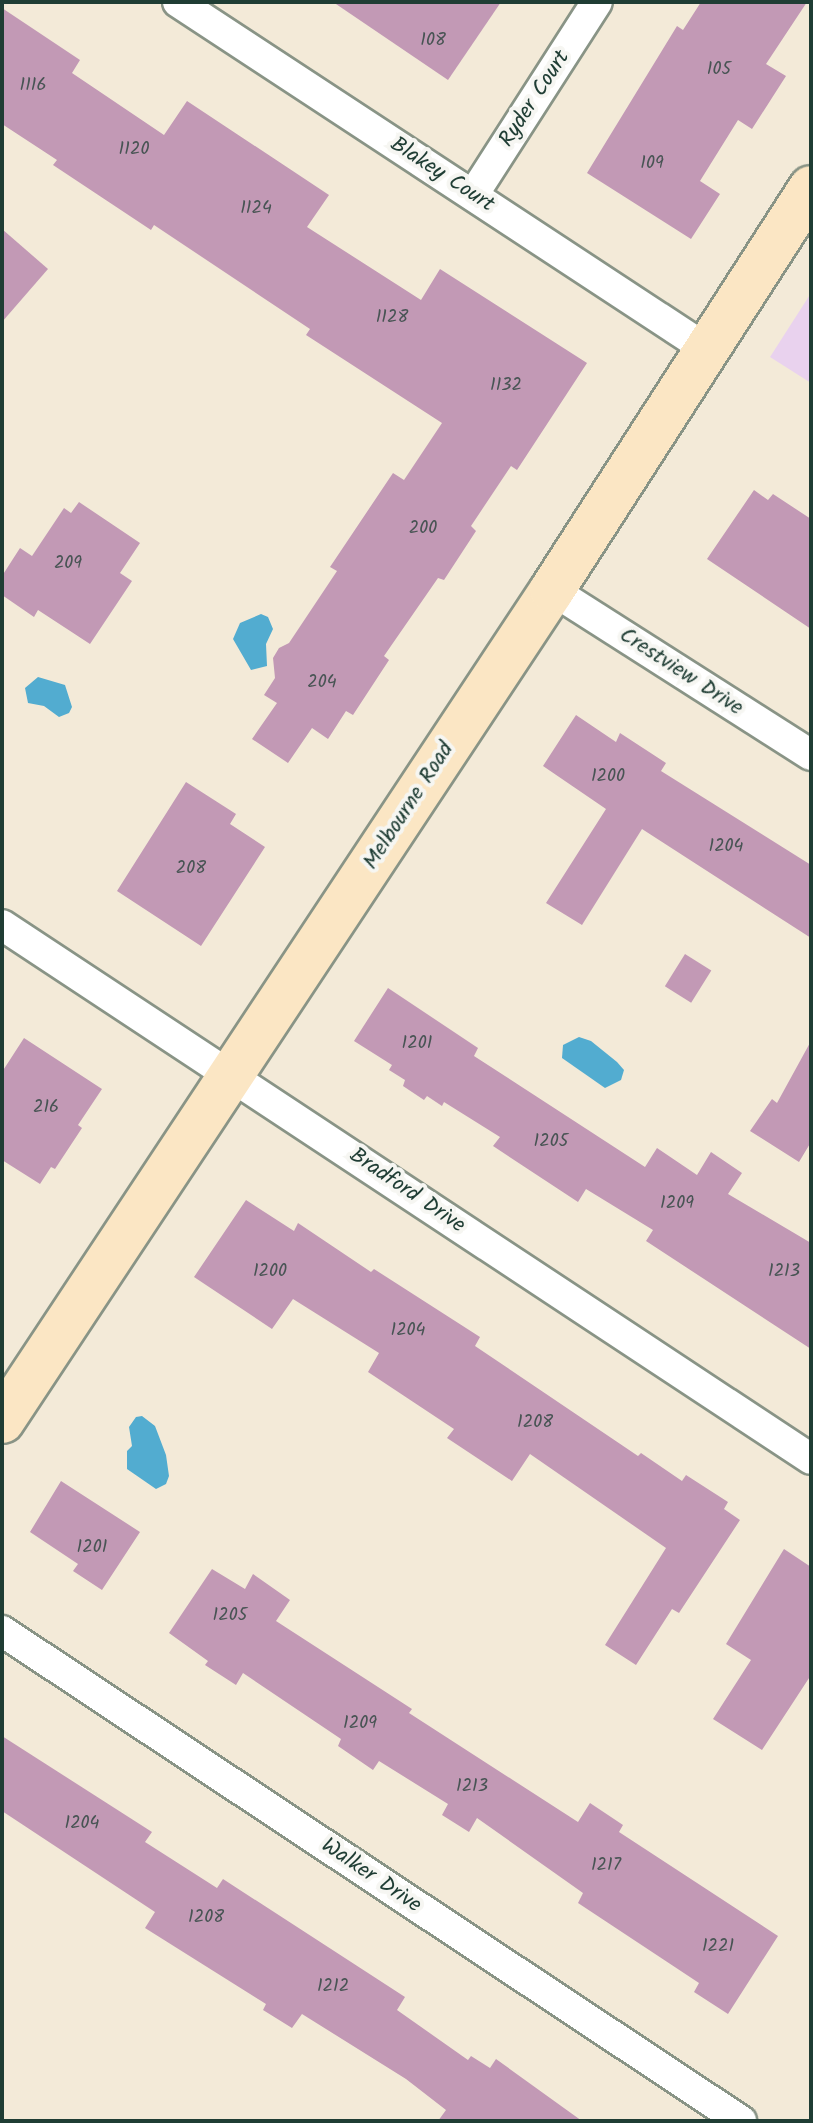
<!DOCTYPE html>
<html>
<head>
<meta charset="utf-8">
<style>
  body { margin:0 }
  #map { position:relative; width:813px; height:2123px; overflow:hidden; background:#f3ead8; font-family:Kalam,sans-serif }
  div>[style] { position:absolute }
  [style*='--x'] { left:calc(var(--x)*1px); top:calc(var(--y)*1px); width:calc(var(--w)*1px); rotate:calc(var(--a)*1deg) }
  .built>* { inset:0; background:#e9d2ee }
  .water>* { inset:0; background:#52acd0 }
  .building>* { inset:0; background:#c299b5; transform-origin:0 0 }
  .roads { filter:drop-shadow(2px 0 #899486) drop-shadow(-2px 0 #899486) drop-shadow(0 2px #899486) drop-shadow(0 -2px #899486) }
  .street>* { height:30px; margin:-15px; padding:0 15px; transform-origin:15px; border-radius:15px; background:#fff }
  .secondary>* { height:44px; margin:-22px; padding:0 22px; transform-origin:22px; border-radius:22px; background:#fbe6c4 }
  span { translate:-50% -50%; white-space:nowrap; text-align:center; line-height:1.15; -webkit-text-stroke:8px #f6f6f2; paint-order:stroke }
  .number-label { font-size:18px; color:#485454 }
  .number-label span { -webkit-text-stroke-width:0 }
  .street-label { font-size:22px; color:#1f3d34 }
  .frame { position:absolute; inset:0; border:4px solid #1f3d34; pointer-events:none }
</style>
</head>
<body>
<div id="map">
  <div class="built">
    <div style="clip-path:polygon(811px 293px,811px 383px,770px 357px)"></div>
  </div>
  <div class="water">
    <div style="clip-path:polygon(261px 614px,268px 617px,273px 629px,266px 644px,267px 666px,251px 670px,233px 639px,240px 623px)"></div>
    <div style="clip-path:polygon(38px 677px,65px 685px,72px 707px,69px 713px,59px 717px,44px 706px,28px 703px,25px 688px)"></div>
    <div style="clip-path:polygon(579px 1037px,591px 1041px,617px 1062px,624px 1070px,621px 1080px,605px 1088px,562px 1058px,563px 1045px)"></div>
    <div style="clip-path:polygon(142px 1416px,155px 1426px,166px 1455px,169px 1476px,166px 1484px,156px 1489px,127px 1469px,127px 1451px,132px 1446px,129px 1427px,136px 1417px)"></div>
  </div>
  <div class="building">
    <div style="clip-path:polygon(333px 2px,501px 2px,448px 80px)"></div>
    <div style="clip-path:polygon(701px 2px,807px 2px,766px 64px,786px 76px,752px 129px,738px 120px,700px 181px,720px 194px,691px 239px,587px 173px,677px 26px,683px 30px)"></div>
    <div style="clip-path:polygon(2px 8px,80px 60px,72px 73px,164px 135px,187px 101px,329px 195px,307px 227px,421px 300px,440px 269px,587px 363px,517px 470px,511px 466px,471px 526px,476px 531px,444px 580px,438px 578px,384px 656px,389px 660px,353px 715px,346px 711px,328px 739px,312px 728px,288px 763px,252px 739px,277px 703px,264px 695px,275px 678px,273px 658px,279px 648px,289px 643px,337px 571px,330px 567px,393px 473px,404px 480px,442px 423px,306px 335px,310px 329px,154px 225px,151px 230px,53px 165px,57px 160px,2px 124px)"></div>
    <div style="clip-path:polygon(2px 229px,48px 269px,2px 322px)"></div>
    <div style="clip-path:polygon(754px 490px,768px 500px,773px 494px,811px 519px,811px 629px,707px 559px)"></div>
    <div style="clip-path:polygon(79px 502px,140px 543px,120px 573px,132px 581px,90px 644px,38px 610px,34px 617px,2px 595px,2px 576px,20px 548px,32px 556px,64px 508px,71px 513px)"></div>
    <div style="clip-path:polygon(576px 715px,616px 742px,620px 733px,666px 763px,661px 771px,811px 865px,811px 938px,642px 829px,582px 925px,546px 903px,606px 809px,543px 766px)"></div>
    <div style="clip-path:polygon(186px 782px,236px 814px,230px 824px,265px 847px,201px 946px,117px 891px)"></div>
    <div style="left:685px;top:954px;width:31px;height:38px;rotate:32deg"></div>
    <div style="clip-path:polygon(388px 988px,478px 1048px,474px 1056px,645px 1167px,657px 1148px,697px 1175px,711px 1152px,742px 1173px,728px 1194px,811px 1243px,811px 1349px,646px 1241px,653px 1230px,586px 1189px,578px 1202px,493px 1146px,500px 1137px,444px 1102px,442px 1106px,427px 1096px,424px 1100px,403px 1086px,405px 1080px,389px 1070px,392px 1065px,354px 1041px)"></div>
    <div style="clip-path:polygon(24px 1038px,102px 1089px,78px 1125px,82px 1128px,55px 1169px,51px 1167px,40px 1184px,2px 1160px,2px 1072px)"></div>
    <div style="clip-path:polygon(811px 1041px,811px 1142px,799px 1162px,750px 1131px,772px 1099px,777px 1103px)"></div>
    <div style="clip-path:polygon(246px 1200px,294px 1231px,298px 1223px,371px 1272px,374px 1269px,480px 1337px,475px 1346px,638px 1456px,641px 1453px,682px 1481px,686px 1475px,728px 1502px,724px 1509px,740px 1520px,679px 1613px,672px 1609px,636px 1665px,605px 1645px,666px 1548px,530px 1454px,512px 1481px,447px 1438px,454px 1429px,368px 1372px,379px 1353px,293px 1299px,272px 1329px,194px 1277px)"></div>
    <div style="clip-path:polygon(61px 1481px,140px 1532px,102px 1590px,73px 1571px,78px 1564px,30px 1532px)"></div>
    <div style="clip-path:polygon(784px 1549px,811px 1567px,811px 1675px,762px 1750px,713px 1719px,751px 1660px,726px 1644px)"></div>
    <div style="clip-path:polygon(212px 1569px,245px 1589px,253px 1574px,290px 1600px,276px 1621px,412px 1709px,409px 1713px,578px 1822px,590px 1803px,623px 1825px,619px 1832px,778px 1936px,728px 2014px,694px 1992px,699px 1983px,578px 1903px,583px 1893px,477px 1818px,469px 1832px,442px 1815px,448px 1804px,379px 1761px,373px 1770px,338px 1746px,341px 1739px,243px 1673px,236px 1685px,205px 1665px,208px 1661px,169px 1633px)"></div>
    <div style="clip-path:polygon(2px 1736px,152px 1832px,145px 1842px,217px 1888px,223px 1879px,405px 1997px,397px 2010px,468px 2060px,471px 2056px,490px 2068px,496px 2059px,582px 2121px,438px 2121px,446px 2110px,406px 2079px,302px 2014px,292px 2028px,263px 2010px,266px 2004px,145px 1928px,155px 1912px,2px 1811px)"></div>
  </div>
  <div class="roads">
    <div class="street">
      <div style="--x:178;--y:2;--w:630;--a:33.29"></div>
      <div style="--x:473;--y:195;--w:229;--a:-57.3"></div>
      <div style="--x:552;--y:590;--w:307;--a:32.5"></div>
      <div style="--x:2;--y:925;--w:969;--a:33.43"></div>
      <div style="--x:2;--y:1631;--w:887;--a:33.55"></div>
    </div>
    <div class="secondary">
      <div style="--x:2;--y:1421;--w:997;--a:-56.5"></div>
      <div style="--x:552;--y:590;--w:478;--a:-57.2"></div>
    </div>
  </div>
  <div class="number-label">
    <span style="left:433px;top:41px">108</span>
    <span style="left:719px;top:70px">105</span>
    <span style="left:33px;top:86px">1116</span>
    <span style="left:134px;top:150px">1120</span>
    <span style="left:652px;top:164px">109</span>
    <span style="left:256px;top:209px">1124</span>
    <span style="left:392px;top:318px">1128</span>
    <span style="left:506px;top:386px">1132</span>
    <span style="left:423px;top:529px">200</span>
    <span style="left:68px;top:564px">209</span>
    <span style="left:322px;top:683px">204</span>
    <span style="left:608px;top:777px">1200</span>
    <span style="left:726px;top:847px">1204</span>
    <span style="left:191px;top:869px">208</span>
    <span style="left:417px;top:1044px">1201</span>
    <span style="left:46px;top:1108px">216</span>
    <span style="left:551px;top:1142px">1205</span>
    <span style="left:677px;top:1204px">1209</span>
    <span style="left:270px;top:1272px">1200</span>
    <span style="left:784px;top:1272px">1213</span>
    <span style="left:408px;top:1331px">1204</span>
    <span style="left:535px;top:1423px">1208</span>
    <span style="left:92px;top:1548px">1201</span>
    <span style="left:230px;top:1616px">1205</span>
    <span style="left:360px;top:1724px">1209</span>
    <span style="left:472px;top:1787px">1213</span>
    <span style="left:82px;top:1824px">1204</span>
    <span style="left:606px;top:1866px">1217</span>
    <span style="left:206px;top:1918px">1208</span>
    <span style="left:718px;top:1947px">1221</span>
    <span style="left:333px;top:1987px">1212</span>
  </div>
  <div class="street-label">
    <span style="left:535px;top:99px;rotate:-57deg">Ryder Court</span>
    <span style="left:442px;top:175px;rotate:33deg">Blakey Court</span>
    <span style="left:681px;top:672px;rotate:33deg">Crestview Drive</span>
    <span style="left:409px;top:806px;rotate:-57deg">Melbourne Road</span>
    <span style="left:407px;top:1191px;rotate:34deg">Bradford Drive</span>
    <span style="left:371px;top:1876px;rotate:34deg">Walker Drive</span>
  </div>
  <div class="frame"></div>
</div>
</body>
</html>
